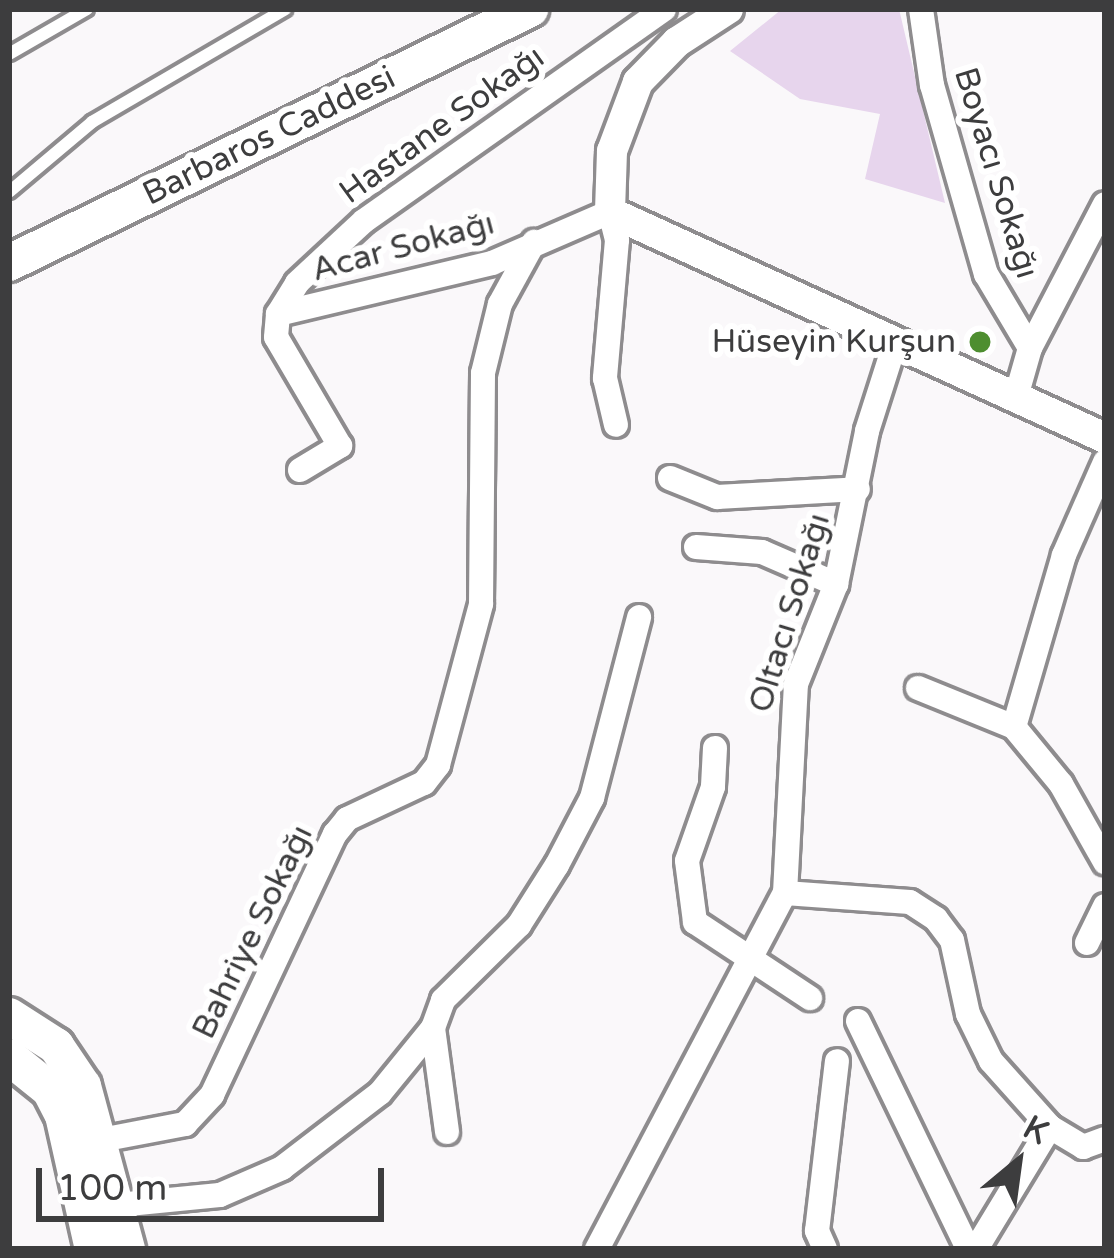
<!DOCTYPE html>
<html>
<head>
<meta charset="utf-8">
<style>
  body { margin:0 }
  #map { position:relative; width:1114px; height:1258px; overflow:hidden; background:#faf8fa; font-family:"Varela Round",sans-serif }
  div>[style] { position:absolute }
  [style*='--x'] { left:calc(var(--x)*1px); top:calc(var(--y)*1px); width:calc(var(--w)*1px); rotate:calc(var(--a)*1deg) }
  .green>* { inset:0; background:#e7d5ed }
  .roads { filter:drop-shadow(3px 0 #8e8c8e) drop-shadow(-3px 0 #8e8c8e) drop-shadow(0 3px #8e8c8e) drop-shadow(0 -3px #8e8c8e) }
  .service>* { height:12px; margin:-6px; padding:0 6px; transform-origin:6px; border-radius:6px; background:#fff }
  .minor>* { height:24px; margin:-12px; padding:0 12px; transform-origin:12px; border-radius:12px; background:#fff }
  .tertiary>* { height:30px; margin:-15px; padding:0 15px; transform-origin:15px; border-radius:15px; background:#fff }
  .primary>* { height:36px; margin:-18px; padding:0 18px; transform-origin:18px; border-radius:18px; background:#fff }
  .dots>* { width:33px; height:33px; translate:-50% -50%; box-sizing:border-box; border:6px solid #fff; border-radius:50% }
  span { translate:-50% -50%; white-space:nowrap; text-align:center; line-height:1.15; -webkit-text-stroke:12px #fff; paint-order:stroke }
  .street-label { font-size:33px; color:#3d3d3e }
  .poi-label { font-size:33px; color:#3d3d3e }
  .right { translate:-100% -50%; text-align:right }
  .frame { position:absolute; inset:0; border:12px solid #3d3d3e; pointer-events:none }
  .north { position:absolute; left:958px; top:1102px; width:120px; height:120px; -webkit-text-stroke:9px #fff; paint-order:stroke; rotate:29deg; font-size:33px; font-weight:700; line-height:48px; text-align:center; color:#3d3d3e }
  .north::after { content:''; display:block; margin:auto; width:42px; height:54px; background:#3d3d3e; clip-path:polygon(50% 0,100% 100%,50% 72%,0 100%) }
  .scale { position:absolute; left:36px; top:1168px; width:348px; height:54px; box-sizing:border-box; border:6px solid #3d3d3e; border-top:0; padding-left:15px; font-size:36px; line-height:42px; white-space:nowrap; color:#3d3d3e; -webkit-text-stroke:9px #fff; paint-order:stroke }
</style>
</head>
<body>
<div id="map">
  <div class="green">
    <div style="clip-path:polygon(782px 9px,899px 9px,945px 203px,865px 179px,880px 114px,800px 99px,730px 51px)"></div>
  </div>
  <div class="roads">
    <div class="service">
      <div style="--x:9;--y:54;--w:90;--a:-30"></div>
      <div style="--x:9;--y:192;--w:109;--a:-40.1"></div>
      <div style="--x:92;--y:122;--w:224;--a:-30.3"></div>
    </div>
    <div class="minor">
      <div style="--x:921;--y:9;--w:77;--a:81.8"></div>
      <div style="--x:932;--y:85;--w:197;--a:74.1"></div>
      <div style="--x:986;--y:274;--w:86;--a:59.3"></div>
      <div style="--x:278;--y:314;--w:220;--a:-13.4"></div>
      <div style="--x:492;--y:263;--w:129;--a:-23.4"></div>
      <div style="--x:610;--y:212;--w:29;--a:76"></div>
      <div style="--x:617;--y:240;--w:139;--a:95"></div>
      <div style="--x:605;--y:378;--w:48;--a:76.8"></div>
      <div style="--x:1016;--y:397;--w:51;--a:-74.1"></div>
      <div style="--x:1030;--y:348;--w:162;--a:-62.5"></div>
      <div style="--x:1105;--y:462;--w:102;--a:113.8"></div>
      <div style="--x:1064;--y:555;--w:179;--a:106.2"></div>
      <div style="--x:1014;--y:727;--w:74;--a:50.5"></div>
      <div style="--x:1061;--y:784;--w:90;--a:60.6"></div>
      <div style="--x:300;--y:470;--w:47;--a:-31"></div>
      <div style="--x:340;--y:446;--w:126;--a:-120.4"></div>
      <div style="--x:276;--y:337;--w:23;--a:-85"></div>
      <div style="--x:278;--y:314;--w:36;--a:-58"></div>
      <div style="--x:297;--y:283;--w:91;--a:-42.8"></div>
      <div style="--x:364;--y:221;--w:367;--a:-35.2"></div>
      <div style="--x:670;--y:478;--w:51;--a:22"></div>
      <div style="--x:717;--y:497;--w:141;--a:-3.2"></div>
      <div style="--x:696;--y:547;--w:66;--a:4.3"></div>
      <div style="--x:762;--y:552;--w:81;--a:23.4"></div>
      <div style="--x:918;--y:688;--w:104;--a:22.1"></div>
      <div style="--x:715;--y:748;--w:39;--a:93"></div>
      <div style="--x:713;--y:787;--w:78;--a:109.4"></div>
      <div style="--x:687;--y:861;--w:62;--a:82.5"></div>
      <div style="--x:695;--y:922;--w:138;--a:33.5"></div>
      <div style="--x:785;--y:893;--w:125;--a:4.1"></div>
      <div style="--x:910;--y:902;--w:31;--a:33"></div>
      <div style="--x:936;--y:919;--w:26;--a:53"></div>
      <div style="--x:952;--y:940;--w:76;--a:77.8"></div>
      <div style="--x:968;--y:1014;--w:52;--a:63.9"></div>
      <div style="--x:991;--y:1061;--w:89;--a:48.2"></div>
      <div style="--x:1050;--y:1127;--w:39;--a:31"></div>
      <div style="--x:1083;--y:1147;--w:23;--a:-20"></div>
      <div style="--x:1087;--y:943;--w:41;--a:-64.1"></div>
      <div style="--x:858;--y:1021;--w:253;--a:64.2"></div>
      <div style="--x:433;--y:1028;--w:105;--a:82.3"></div>
      <div style="--x:101;--y:1140;--w:86;--a:-10.8"></div>
      <div style="--x:185;--y:1124;--w:40;--a:-47"></div>
      <div style="--x:212;--y:1095;--w:289;--a:-64.8"></div>
      <div style="--x:335;--y:834;--w:19;--a:-51"></div>
      <div style="--x:347;--y:819;--w:85;--a:-25.1"></div>
      <div style="--x:424;--y:783;--w:23;--a:-52"></div>
      <div style="--x:438;--y:765;--w:167;--a:-75"></div>
      <div style="--x:481;--y:604;--w:231;--a:-89.5"></div>
      <div style="--x:483;--y:373;--w:71;--a:-76.2"></div>
      <div style="--x:500;--y:304;--w:71;--a:-61.3"></div>
      <div style="--x:118;--y:1205;--w:102;--a:-5.6"></div>
      <div style="--x:220;--y:1195;--w:68;--a:-23.5"></div>
      <div style="--x:282;--y:1168;--w:123;--a:-37.4"></div>
      <div style="--x:380;--y:1093;--w:84;--a:-50.8"></div>
      <div style="--x:433;--y:1028;--w:30;--a:-70"></div>
      <div style="--x:443;--y:1000;--w:107;--a:-44.6"></div>
      <div style="--x:519;--y:925;--w:71;--a:-57.7"></div>
      <div style="--x:557;--y:865;--w:76;--a:-62.4"></div>
      <div style="--x:592;--y:798;--w:187;--a:-75.4"></div>
      <div style="--x:597;--y:1249;--w:403;--a:-62.2"></div>
      <div style="--x:785;--y:893;--w:209;--a:-87"></div>
      <div style="--x:796;--y:684;--w:108;--a:-68.2"></div>
      <div style="--x:836;--y:584;--w:156;--a:-78.5"></div>
      <div style="--x:867;--y:431;--w:92;--a:-72.3"></div>
      <div style="--x:825;--y:1249;--w:20;--a:-114"></div>
      <div style="--x:817;--y:1231;--w:171;--a:-83.3"></div>
      <div style="--x:976;--y:1249;--w:143;--a:-58.8"></div>
    </div>
    <div class="tertiary">
      <div style="--x:728;--y:9;--w:61;--a:147.1"></div>
      <div style="--x:677;--y:42;--w:56;--a:134.3"></div>
      <div style="--x:638;--y:82;--w:74;--a:110.6"></div>
      <div style="--x:612;--y:151;--w:61;--a:91.9"></div>
      <div style="--x:610;--y:212;--w:544;--a:24.54"></div>
    </div>
    <div class="primary">
      <div style="--x:9;--y:263;--w:580;--a:-25.99"></div>
      <div style="--x:9;--y:1016;--w:56;--a:32.6"></div>
      <div style="--x:56;--y:1046;--w:48;--a:56"></div>
      <div style="--x:83;--y:1086;--w:169;--a:74.9"></div>
      <div style="--x:9;--y:1057;--w:53;--a:38.8"></div>
      <div style="--x:50;--y:1090;--w:28;--a:63"></div>
      <div style="--x:63;--y:1115;--w:137;--a:77.4"></div>
    </div>
  </div>
  <div class="dots">
    <div style="left:980px;top:342px;background:#4e8e30"></div>
  </div>
  <div class="street-label">
    <span style="left:442px;top:125px;rotate:-36deg">Hastane Sokağı</span>
    <span style="left:269px;top:136px;rotate:-26deg">Barbaros Caddesi</span>
    <span style="left:996px;top:173px;rotate:73deg">Boyacı Sokağı</span>
    <span style="left:403px;top:247px;rotate:-15deg">Acar Sokağı</span>
    <span style="left:790px;top:613px;rotate:-73deg">Oltacı Sokağı</span>
    <span style="left:253px;top:932px;rotate:-64deg">Bahriye Sokağı</span>
  </div>
  <div class="poi-label">
    <span class="right" style="left:956px;top:342px">Hüseyin Kurşun</span>
  </div>
  <div class="frame"></div>
  <div class="north">K</div>
  <div class="scale">100 m</div>
</div>
</body>
</html>
